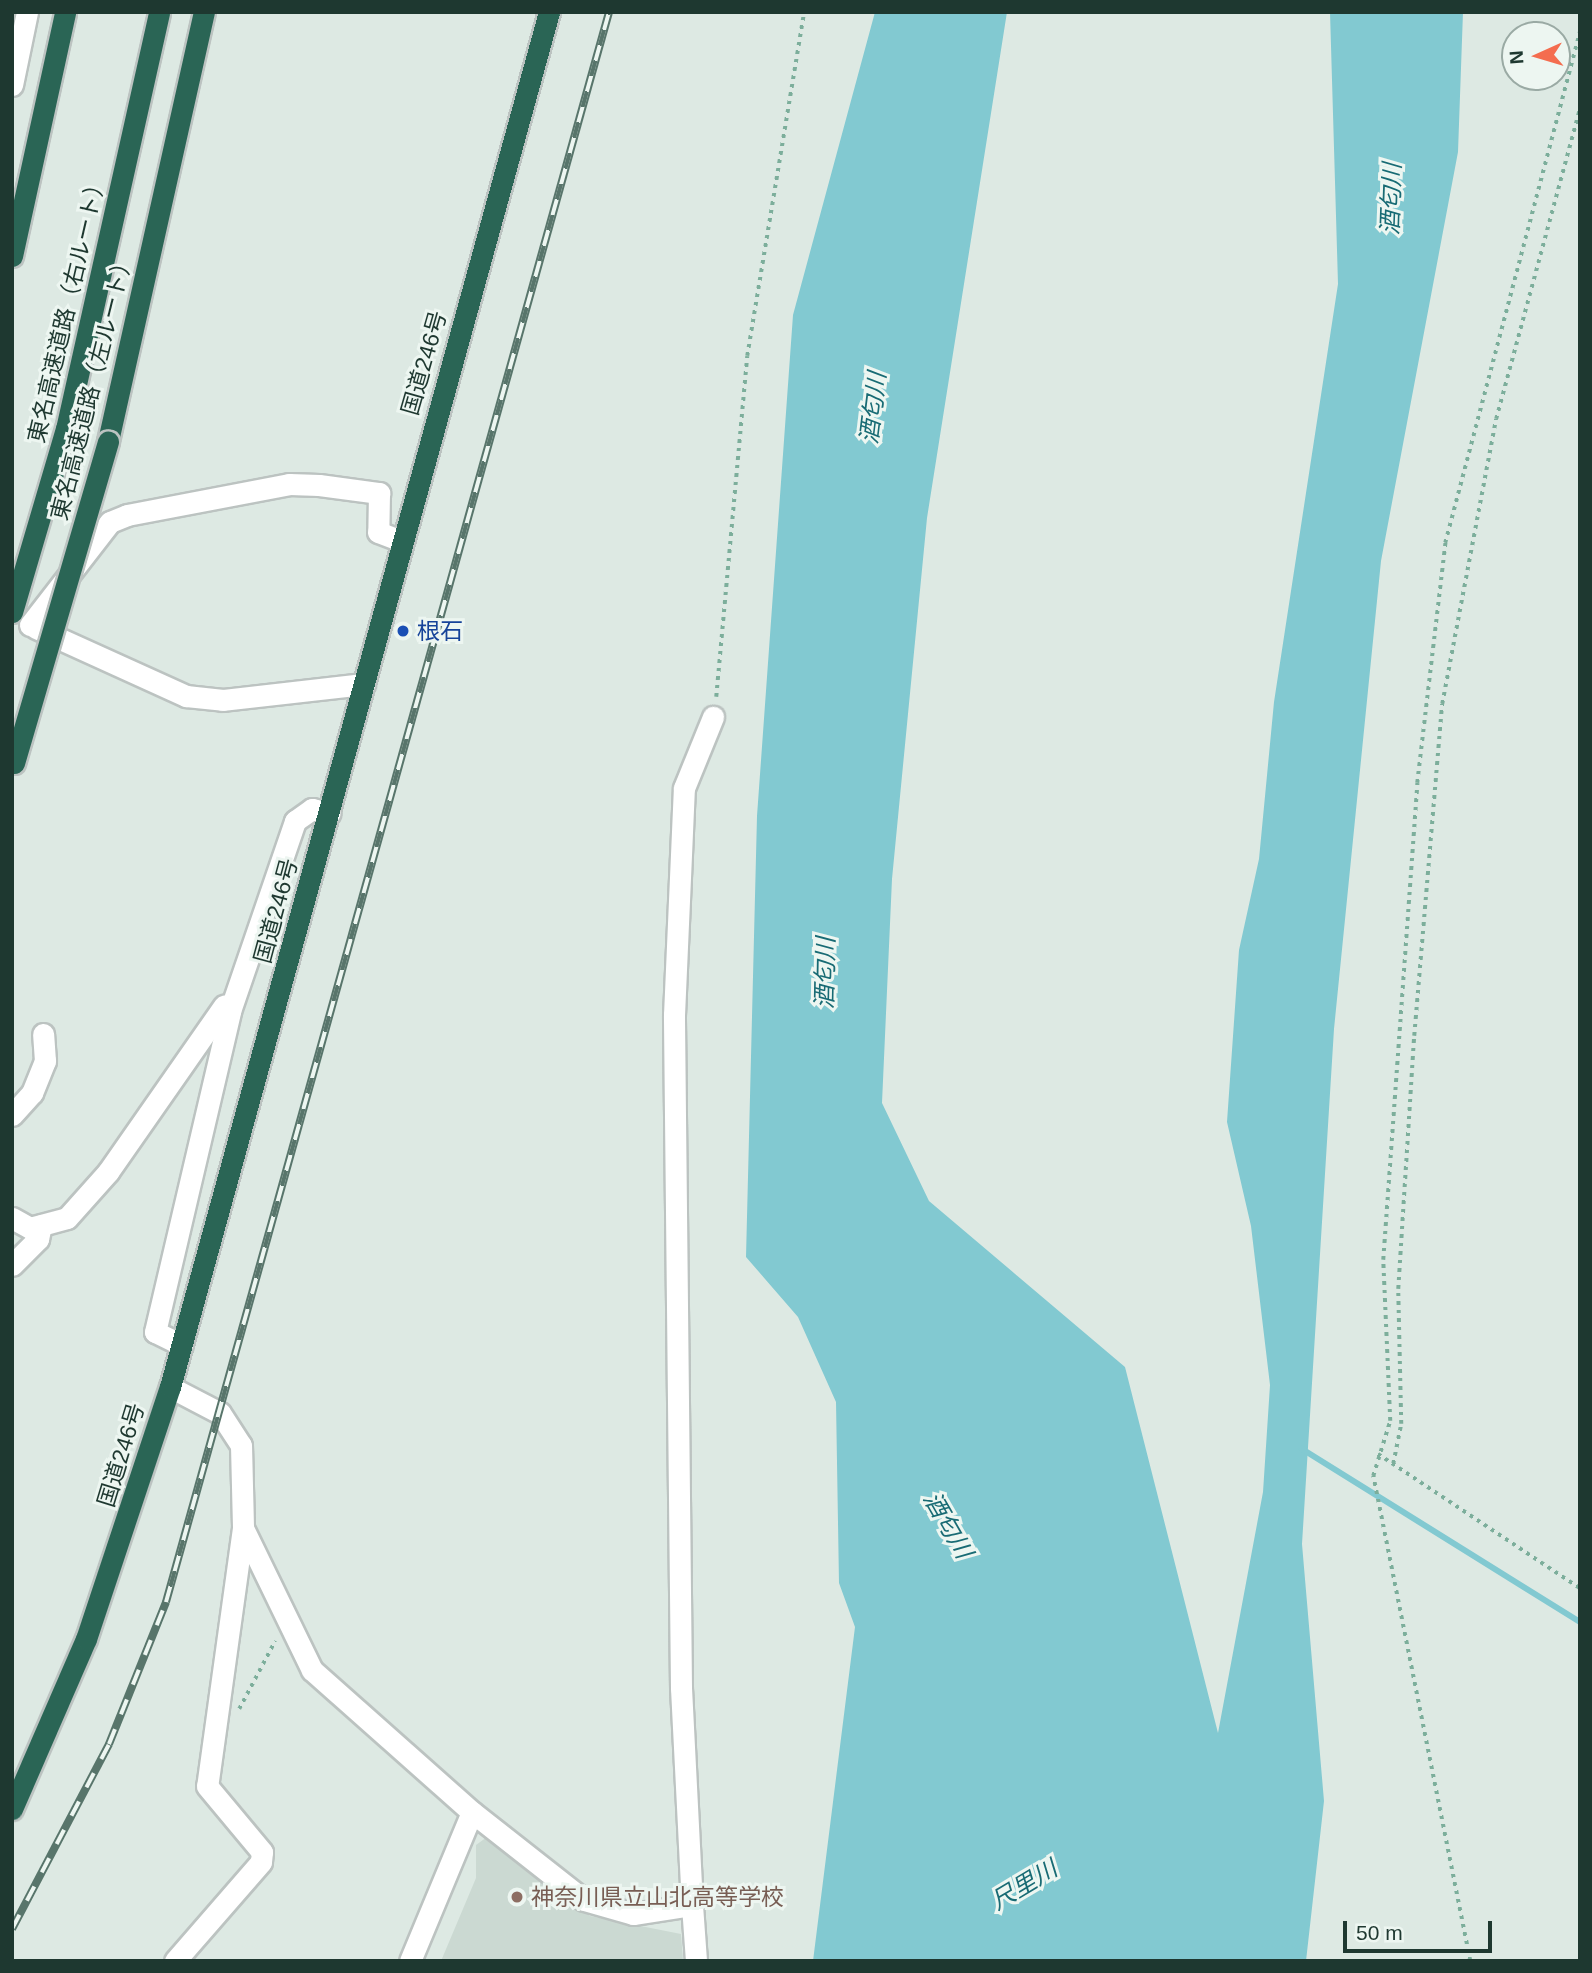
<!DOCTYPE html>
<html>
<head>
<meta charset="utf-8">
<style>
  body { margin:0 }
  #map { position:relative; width:1592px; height:1973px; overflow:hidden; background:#dde9e3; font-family:Arial,"Noto Sans JP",sans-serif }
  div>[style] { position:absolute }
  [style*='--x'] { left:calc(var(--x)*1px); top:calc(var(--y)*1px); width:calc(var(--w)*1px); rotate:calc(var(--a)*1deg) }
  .built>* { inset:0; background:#cbd9d2 }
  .water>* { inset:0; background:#82c9d1 }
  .stream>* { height:6px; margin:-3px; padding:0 3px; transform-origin:3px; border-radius:3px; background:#82c9d1 }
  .path>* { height:3.5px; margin-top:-1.75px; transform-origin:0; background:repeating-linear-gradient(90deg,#7cae9b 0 3.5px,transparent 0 8.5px) }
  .roads { filter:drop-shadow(2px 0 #bcc3c1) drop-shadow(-2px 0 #bcc3c1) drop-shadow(0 2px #bcc3c1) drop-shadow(0 -2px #bcc3c1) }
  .minor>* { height:21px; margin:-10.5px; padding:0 10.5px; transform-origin:10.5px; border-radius:10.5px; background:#fff }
  .highway>* { height:21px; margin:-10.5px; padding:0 10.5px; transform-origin:10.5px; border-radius:10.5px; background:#2a6555 }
  .rail>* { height:8px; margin-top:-4px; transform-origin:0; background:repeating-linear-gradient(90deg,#edf6f1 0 16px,#58756b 0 32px); box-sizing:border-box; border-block:2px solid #58756b }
  .bridges { filter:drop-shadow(2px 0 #bcc3c1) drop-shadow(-2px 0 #bcc3c1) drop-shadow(0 2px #bcc3c1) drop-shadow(0 -2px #bcc3c1) }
  .highway-bridge>* { height:21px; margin:-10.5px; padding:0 10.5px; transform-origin:10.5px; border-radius:10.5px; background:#2a6555 }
  .dots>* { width:19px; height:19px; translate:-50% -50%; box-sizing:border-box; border:4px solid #edf6f1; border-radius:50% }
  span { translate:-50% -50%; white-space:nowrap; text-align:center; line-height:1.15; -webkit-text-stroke:6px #edf6f1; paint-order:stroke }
  .street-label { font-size:23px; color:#1e3830 }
  .transit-label { font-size:23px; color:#164399 }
  .left { translate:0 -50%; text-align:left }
  .education-label { font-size:23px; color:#785e54 }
  .water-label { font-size:24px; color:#186b74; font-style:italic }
  .frame { position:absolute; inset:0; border:14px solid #1e3830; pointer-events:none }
  .north { position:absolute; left:1501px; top:21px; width:70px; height:70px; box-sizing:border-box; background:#edf6f1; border:2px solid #9aaaa4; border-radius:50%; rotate:266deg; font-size:19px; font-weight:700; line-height:28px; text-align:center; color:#1e3830 }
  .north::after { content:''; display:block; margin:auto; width:24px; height:32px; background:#f46d4f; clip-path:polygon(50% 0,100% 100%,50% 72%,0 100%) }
  .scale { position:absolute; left:1343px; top:1921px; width:149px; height:32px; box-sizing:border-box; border:4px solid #1e3830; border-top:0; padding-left:9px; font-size:21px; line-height:24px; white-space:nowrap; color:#1e3830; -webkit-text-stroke:5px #edf6f1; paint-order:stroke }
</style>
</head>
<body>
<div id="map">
  <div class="built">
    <div style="clip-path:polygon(487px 1837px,590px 1916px,681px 1934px,683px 1961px,441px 1961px,476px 1878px,476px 1845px)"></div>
  </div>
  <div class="water">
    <div style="clip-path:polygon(875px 12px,1007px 12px,927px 518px,892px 879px,882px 1103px,929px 1201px,1125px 1367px,1218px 1733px,1263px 1492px,1270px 1385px,1251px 1226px,1227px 1122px,1239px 950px,1259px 859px,1274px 702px,1338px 284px,1330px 12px,1463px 12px,1458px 152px,1381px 561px,1334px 1029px,1302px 1544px,1324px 1801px,1306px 1961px,813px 1961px,855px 1627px,839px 1583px,836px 1402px,798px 1317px,746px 1257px,757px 816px,793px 315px)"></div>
  </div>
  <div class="stream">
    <div style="--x:1302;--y:1449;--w:327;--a:31.9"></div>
  </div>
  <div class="path">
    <div style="--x:716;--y:697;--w:342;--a:-84.8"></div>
    <div style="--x:747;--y:356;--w:349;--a:-80.6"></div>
    <div style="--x:1378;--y:1454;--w:242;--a:33.6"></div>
    <div style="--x:1393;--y:1464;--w:41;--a:-78.7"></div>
    <div style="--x:1401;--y:1424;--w:135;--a:-91.3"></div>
    <div style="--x:1398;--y:1289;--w:254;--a:-86.4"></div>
    <div style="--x:1414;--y:1036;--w:333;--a:-85.2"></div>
    <div style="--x:1442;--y:704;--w:290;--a:-79.3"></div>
    <div style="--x:1496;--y:419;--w:323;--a:-74.9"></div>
    <div style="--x:239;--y:1709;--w:77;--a:-62.1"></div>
    <div style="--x:1470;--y:1961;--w:495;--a:-101.3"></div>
    <div style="--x:1373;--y:1476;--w:58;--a:-72.8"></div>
    <div style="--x:1390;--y:1421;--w:161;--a:-92.5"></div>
    <div style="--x:1383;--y:1260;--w:478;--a:-85.9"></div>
    <div style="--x:1417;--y:783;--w:242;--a:-83.3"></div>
    <div style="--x:1445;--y:543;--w:529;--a:-75.23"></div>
  </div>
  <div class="roads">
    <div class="minor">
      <div style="--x:12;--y:85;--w:75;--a:-78.4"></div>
      <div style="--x:30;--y:625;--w:130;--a:-52.2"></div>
      <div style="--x:110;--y:522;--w:18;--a:-22"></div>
      <div style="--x:127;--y:515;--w:165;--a:-10.8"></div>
      <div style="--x:289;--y:484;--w:30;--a:2"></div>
      <div style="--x:319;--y:485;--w:61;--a:7.6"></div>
      <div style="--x:379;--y:493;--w:39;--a:91"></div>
      <div style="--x:378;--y:532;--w:26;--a:21"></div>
      <div style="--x:36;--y:628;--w:165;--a:24.4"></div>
      <div style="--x:186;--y:696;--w:37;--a:6"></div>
      <div style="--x:223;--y:700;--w:142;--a:-6.5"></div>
      <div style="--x:12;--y:1115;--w:30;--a:-48"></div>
      <div style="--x:32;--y:1093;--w:35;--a:-68"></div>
      <div style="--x:45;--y:1061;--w:27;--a:-94"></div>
      <div style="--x:12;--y:1218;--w:21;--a:29"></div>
      <div style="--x:30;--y:1228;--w:38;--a:-15"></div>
      <div style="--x:67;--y:1218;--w:62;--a:-48.3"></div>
      <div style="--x:108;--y:1172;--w:203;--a:-55.1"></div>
      <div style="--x:12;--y:1265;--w:37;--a:-45"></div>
      <div style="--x:38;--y:1239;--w:14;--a:-78"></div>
      <div style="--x:182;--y:1345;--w:30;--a:-154"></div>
      <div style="--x:155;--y:1332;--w:330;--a:-76.8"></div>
      <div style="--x:230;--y:1011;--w:201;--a:-71.1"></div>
      <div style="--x:295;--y:821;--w:21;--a:-35"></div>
      <div style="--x:312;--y:809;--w:18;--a:13"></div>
      <div style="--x:170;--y:1387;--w:56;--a:27.5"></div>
      <div style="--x:220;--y:1413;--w:38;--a:57"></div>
      <div style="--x:241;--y:1445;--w:83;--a:88.6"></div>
      <div style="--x:243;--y:1528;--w:260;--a:97.9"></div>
      <div style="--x:207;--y:1786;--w:86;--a:50.2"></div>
      <div style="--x:262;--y:1852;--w:10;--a:96"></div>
      <div style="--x:261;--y:1862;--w:131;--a:131"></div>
      <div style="--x:243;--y:1528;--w:158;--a:64.1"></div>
      <div style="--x:312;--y:1670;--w:214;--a:41.6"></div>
      <div style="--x:472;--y:1812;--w:142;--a:38.2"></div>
      <div style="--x:584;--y:1900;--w:51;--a:15.9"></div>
      <div style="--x:633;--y:1914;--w:60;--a:-8.7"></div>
      <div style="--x:692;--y:1905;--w:217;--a:-92.9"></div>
      <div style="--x:681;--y:1688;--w:673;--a:-90.6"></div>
      <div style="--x:674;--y:1015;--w:227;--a:-87.5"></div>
      <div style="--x:684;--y:788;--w:77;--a:-67.8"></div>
      <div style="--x:692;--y:1905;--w:56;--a:85.9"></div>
      <div style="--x:410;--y:1961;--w:161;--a:-67.4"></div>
    </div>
    <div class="highway">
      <div style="--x:12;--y:256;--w:250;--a:-77.7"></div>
      <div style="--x:108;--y:441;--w:440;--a:-77.4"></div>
      <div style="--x:12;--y:612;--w:191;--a:-73.6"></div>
      <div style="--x:66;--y:429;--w:427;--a:-77.4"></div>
      <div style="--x:12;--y:1809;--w:185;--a:-66.5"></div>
      <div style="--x:86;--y:1639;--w:266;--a:-71.6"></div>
      <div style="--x:170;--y:1387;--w:1426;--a:-74.59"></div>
    </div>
  </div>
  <div class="rail">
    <div style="--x:12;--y:1929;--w:209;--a:-62.3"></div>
    <div style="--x:109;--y:1744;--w:153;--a:-68.1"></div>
    <div style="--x:166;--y:1602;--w:1651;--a:-74.43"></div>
  </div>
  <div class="bridges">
    <div class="highway-bridge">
      <div style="--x:14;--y:763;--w:335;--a:-73.7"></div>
    </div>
  </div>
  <div class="dots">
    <div style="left:403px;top:631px;background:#1a4fb4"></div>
    <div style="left:517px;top:1897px;background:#8d6e63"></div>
  </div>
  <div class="street-label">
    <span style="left:67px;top:308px;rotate:-77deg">東名高速道路（右ルート）</span>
    <span style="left:424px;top:363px;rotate:-74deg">国道246号</span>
    <span style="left:92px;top:386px;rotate:-76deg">東名高速道路（左ルート）</span>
    <span style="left:276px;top:911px;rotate:-75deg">国道246号</span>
    <span style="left:121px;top:1455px;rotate:-73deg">国道246号</span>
  </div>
  <div class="transit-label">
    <span class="left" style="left:417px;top:631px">根石</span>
  </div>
  <div class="education-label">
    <span class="left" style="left:531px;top:1897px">神奈川県立山北高等学校</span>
  </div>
  <div class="water-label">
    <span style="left:1391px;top:199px;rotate:-88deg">酒匂川</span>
    <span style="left:873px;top:408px;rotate:-83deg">酒匂川</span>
    <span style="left:825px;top:973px;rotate:-89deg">酒匂川</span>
    <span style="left:948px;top:1525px;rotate:60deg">酒匂川</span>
    <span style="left:1024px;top:1885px;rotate:-31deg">尺里川</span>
  </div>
  <div class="frame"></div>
  <div class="north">N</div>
  <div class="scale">50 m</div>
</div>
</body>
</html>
